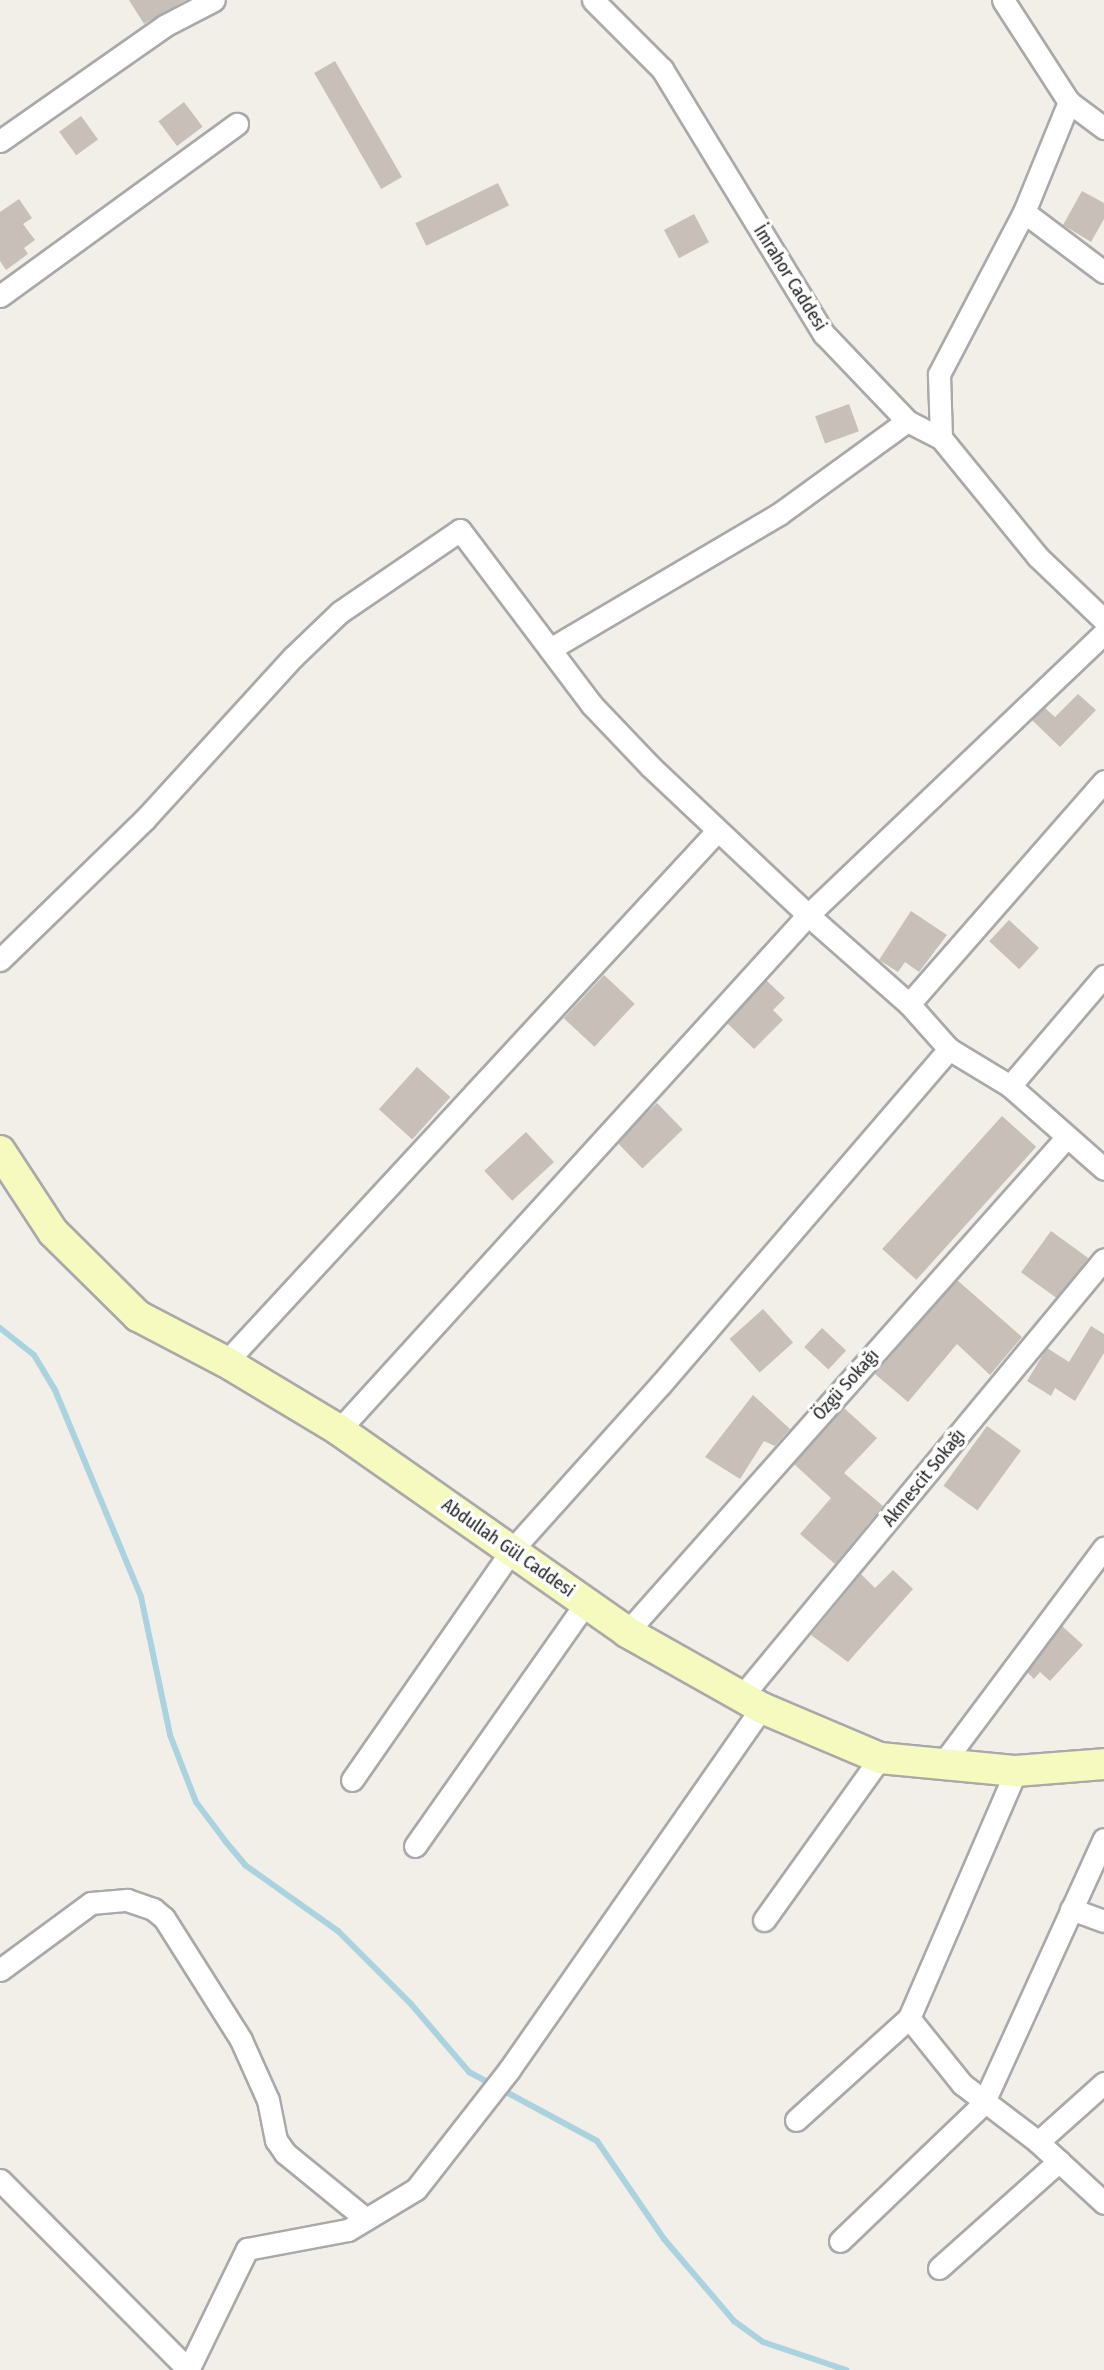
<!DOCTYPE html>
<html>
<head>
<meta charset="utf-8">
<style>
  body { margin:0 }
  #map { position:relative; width:1104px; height:2370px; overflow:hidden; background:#f2efe9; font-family:"Fira Sans Condensed",sans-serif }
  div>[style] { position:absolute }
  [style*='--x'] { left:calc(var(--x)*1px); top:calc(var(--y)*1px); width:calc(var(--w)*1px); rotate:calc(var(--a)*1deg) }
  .stream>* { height:6px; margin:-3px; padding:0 3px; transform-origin:3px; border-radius:3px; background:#aad3df }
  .building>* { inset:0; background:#c7bfb8; transform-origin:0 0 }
  .roads { filter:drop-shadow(2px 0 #a9a9a9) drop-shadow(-2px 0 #a9a9a9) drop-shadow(0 2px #a9a9a9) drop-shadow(0 -2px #a9a9a9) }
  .street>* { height:21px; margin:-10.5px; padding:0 10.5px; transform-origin:10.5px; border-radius:10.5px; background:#fff }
  .secondary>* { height:30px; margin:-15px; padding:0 15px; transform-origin:15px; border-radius:15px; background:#f7fabf }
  span { translate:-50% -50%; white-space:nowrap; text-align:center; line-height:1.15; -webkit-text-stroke:7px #fff; paint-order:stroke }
  .street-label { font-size:18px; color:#222 }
</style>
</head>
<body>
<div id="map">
  <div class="stream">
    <div style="--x:0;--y:1328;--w:43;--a:38.5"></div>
    <div style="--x:34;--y:1355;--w:41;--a:59"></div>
    <div style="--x:55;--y:1390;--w:224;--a:67.4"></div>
    <div style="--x:141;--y:1597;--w:141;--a:78.1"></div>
    <div style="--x:170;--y:1735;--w:72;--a:68.8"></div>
    <div style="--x:196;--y:1802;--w:50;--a:53.1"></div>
    <div style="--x:226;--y:1842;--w:30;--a:50"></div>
    <div style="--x:245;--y:1865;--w:114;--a:35.4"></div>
    <div style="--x:338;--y:1931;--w:103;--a:45"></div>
    <div style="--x:411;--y:2004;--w:89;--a:49.5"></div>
    <div style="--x:469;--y:2072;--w:145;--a:28.3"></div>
    <div style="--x:597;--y:2141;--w:119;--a:55.6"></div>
    <div style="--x:664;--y:2239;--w:108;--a:49.5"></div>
    <div style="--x:734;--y:2321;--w:36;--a:36"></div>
    <div style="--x:763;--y:2342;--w:88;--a:18.6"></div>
  </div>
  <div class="building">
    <div style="clip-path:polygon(129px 0,186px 0,144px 24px)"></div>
    <div style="left:335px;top:61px;width:134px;height:24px;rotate:60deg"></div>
    <div style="left:184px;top:102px;width:31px;height:32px;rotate:53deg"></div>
    <div style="left:81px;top:116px;width:29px;height:27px;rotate:54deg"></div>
    <div style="left:498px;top:183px;width:25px;height:92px;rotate:64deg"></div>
    <div style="clip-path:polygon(1082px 191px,1104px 203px,1104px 219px,1091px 242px,1063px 225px)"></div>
    <div style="clip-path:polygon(19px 199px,32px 218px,23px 224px,35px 240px,24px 248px,28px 254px,6px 270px,0 261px,0 212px)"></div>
    <div style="left:694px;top:214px;width:32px;height:34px;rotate:62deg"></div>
    <div style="left:849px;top:404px;width:29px;height:36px;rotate:70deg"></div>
    <div style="clip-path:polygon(1078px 694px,1096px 710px,1060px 747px,1032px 720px,1045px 708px,1055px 717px)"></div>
    <div style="clip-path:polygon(911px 911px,947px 935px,919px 972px,905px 962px,898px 972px,879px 960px)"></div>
    <div style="left:1009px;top:920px;width:41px;height:29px;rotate:43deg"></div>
    <div style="left:604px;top:975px;width:42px;height:59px;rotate:43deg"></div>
    <div style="clip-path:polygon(766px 980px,785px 998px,773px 1010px,783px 1020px,754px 1049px,727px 1023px)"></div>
    <div style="left:417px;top:1067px;width:45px;height:57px;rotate:42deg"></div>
    <div style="left:657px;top:1103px;width:37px;height:56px;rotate:46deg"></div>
    <div style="left:1002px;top:1116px;width:46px;height:179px;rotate:42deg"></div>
    <div style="left:526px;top:1132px;width:41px;height:57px;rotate:47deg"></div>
    <div style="left:1051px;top:1231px;width:46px;height:51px;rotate:36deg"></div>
    <div style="clip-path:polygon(957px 1280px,1022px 1337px,990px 1375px,957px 1344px,908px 1402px,875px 1374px)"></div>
    <div style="left:763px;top:1309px;width:45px;height:45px;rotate:48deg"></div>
    <div style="clip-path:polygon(1091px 1326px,1104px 1334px,1104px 1353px,1075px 1401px,1055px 1388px,1051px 1396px,1027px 1381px,1047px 1348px,1069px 1362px)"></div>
    <div style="left:822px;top:1328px;width:33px;height:26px;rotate:43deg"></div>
    <div style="clip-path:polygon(753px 1395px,790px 1429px,775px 1446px,764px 1441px,740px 1479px,705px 1457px)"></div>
    <div style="clip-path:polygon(844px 1408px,877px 1438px,844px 1473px,883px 1506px,835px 1564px,800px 1534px,831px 1498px,794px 1464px)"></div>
    <div style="left:987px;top:1426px;width:42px;height:74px;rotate:36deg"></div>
    <div style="clip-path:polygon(893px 1570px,913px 1589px,848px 1662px,811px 1635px,861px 1574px,875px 1588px)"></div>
    <div style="clip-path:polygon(1062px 1626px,1083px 1645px,1050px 1681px,1040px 1672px,1034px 1679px,1027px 1672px)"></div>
  </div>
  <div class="roads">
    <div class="street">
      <div style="--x:593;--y:0;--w:98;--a:45"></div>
      <div style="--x:662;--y:69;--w:311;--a:58.6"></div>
      <div style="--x:824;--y:334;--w:120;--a:46.3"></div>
      <div style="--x:907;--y:421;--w:38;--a:27"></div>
      <div style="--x:941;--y:438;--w:154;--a:50.8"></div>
      <div style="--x:1038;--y:557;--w:91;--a:43.7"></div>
      <div style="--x:1003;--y:0;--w:121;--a:57.1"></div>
      <div style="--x:1069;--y:102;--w:44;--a:36.6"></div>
      <div style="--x:0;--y:141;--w:200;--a:-35"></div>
      <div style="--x:164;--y:26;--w:56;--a:-27.5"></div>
      <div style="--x:1024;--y:212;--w:100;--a:36.9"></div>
      <div style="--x:0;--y:296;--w:293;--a:-36"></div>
      <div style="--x:941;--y:438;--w:64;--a:-91.8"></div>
      <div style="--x:939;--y:374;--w:183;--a:-62.3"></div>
      <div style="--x:1024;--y:212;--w:119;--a:-67.8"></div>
      <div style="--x:550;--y:649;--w:266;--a:-30.5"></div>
      <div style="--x:779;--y:514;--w:158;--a:-36"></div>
      <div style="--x:0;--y:960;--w:202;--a:-44.2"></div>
      <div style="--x:145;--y:819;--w:219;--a:-47.6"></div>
      <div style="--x:293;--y:657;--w:65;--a:-43.8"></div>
      <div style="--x:340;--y:612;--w:145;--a:-34.3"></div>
      <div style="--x:460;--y:530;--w:219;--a:53"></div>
      <div style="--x:592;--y:705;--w:84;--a:46.4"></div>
      <div style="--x:650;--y:766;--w:217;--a:43.3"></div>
      <div style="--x:808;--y:915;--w:135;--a:41.4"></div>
      <div style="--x:909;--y:1004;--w:60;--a:48.4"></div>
      <div style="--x:949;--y:1049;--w:71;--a:31.2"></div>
      <div style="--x:1010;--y:1086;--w:125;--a:41.4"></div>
      <div style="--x:909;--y:1004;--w:296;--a:-48.8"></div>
      <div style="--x:1010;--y:1086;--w:145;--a:-49.5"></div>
      <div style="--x:226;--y:1362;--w:723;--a:-47.24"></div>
      <div style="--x:339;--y:1430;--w:697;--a:-47.68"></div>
      <div style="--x:808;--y:915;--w:409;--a:-43.6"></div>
      <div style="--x:627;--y:1632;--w:659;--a:-48.38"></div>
      <div style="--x:742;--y:1696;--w:567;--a:-50.36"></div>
      <div style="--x:940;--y:1767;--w:274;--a:-53.2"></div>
      <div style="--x:352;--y:1780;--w:279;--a:-55.2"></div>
      <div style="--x:511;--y:1551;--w:224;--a:-48.1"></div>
      <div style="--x:661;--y:1384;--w:442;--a:-49.3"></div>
      <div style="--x:415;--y:1846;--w:297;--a:-54.9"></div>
      <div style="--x:1071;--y:1909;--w:35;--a:20"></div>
      <div style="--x:764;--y:1920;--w:199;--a:-54.4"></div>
      <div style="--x:0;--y:1970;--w:113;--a:-36.4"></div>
      <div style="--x:91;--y:1903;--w:36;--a:-5"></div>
      <div style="--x:127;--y:1900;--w:28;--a:19"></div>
      <div style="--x:153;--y:1909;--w:14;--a:39"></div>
      <div style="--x:164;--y:1918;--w:144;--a:57.7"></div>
      <div style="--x:241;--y:2040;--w:66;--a:65.8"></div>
      <div style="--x:268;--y:2100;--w:41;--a:78.7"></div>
      <div style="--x:276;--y:2140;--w:16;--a:55"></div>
      <div style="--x:285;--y:2153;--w:104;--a:39.2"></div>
      <div style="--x:909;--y:2018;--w:85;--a:51.2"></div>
      <div style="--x:962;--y:2084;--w:96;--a:37.3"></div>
      <div style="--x:1038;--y:2142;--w:90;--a:42.7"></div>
      <div style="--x:796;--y:2120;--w:152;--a:-42.1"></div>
      <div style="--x:909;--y:2018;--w:269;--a:-66.6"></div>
      <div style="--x:1038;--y:2142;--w:89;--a:-41.8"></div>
      <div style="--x:0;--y:2180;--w:268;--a:45.2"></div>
      <div style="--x:840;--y:2241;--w:198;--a:-43.8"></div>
      <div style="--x:983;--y:2104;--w:291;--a:-65.5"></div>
      <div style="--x:939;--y:2268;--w:161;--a:-41.7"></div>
      <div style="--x:188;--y:2370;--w:135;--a:-64"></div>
      <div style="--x:247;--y:2249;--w:103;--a:-10.7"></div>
      <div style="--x:348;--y:2230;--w:79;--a:-31.1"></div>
      <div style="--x:416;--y:2189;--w:151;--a:-52"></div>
      <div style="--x:509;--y:2070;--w:442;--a:-55.1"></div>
    </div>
    <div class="secondary">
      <div style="--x:0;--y:1151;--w:97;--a:56.8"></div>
      <div style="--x:53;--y:1232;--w:120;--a:44.7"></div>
      <div style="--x:138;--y:1316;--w:99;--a:27.6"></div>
      <div style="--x:226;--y:1362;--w:132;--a:31"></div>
      <div style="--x:339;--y:1430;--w:352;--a:35"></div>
      <div style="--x:627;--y:1632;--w:155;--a:29.4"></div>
      <div style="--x:762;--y:1708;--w:128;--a:23"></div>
      <div style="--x:880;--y:1758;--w:137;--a:5.5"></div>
      <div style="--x:1016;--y:1771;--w:88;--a:-4.5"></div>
    </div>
  </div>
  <div class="street-label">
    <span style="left:790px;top:278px;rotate:58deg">İmrahor Caddesi</span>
    <span style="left:846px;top:1385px;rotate:-48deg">Özgü Sokağı</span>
    <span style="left:924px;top:1478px;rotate:-51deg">Akmescit Sokağı</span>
    <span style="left:508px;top:1548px;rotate:35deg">Abdullah Gül Caddesi</span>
  </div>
</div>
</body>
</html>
